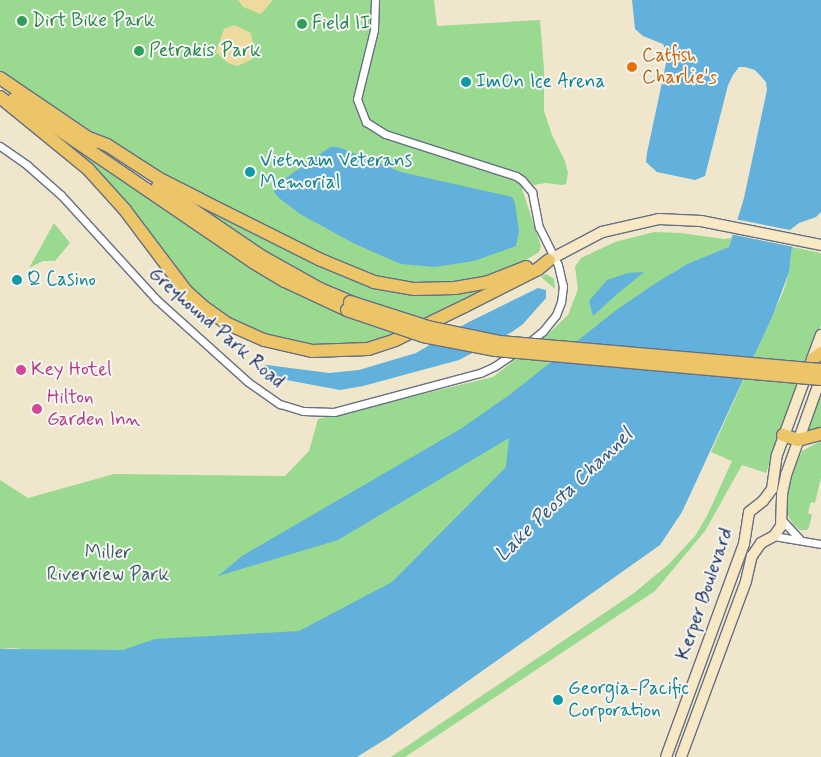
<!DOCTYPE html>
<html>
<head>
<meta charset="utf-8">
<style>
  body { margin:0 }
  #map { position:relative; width:821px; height:757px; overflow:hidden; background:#efe6cc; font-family:Mynerve,sans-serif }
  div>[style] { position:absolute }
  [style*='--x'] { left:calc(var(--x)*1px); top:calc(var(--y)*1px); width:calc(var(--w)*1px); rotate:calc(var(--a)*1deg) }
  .green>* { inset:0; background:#99da90 }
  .sand>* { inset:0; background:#eeda9e }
  .water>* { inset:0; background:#62b0dc }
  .pier>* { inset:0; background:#efe6cc }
  .roads { filter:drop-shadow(1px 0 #656f84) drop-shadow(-1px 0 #656f84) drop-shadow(0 1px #656f84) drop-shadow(0 -1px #656f84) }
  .minor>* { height:7px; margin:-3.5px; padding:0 3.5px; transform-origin:3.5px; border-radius:3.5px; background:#fff }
  .secondary>* { height:10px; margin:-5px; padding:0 5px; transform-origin:5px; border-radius:5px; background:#f8e8c3 }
  .motorway>* { height:12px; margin:-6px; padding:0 6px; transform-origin:6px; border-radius:6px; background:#edc569 }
  .bridges { filter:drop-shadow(1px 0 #656f84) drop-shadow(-1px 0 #656f84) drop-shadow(0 1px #656f84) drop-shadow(0 -1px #656f84) }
  .motorway-bridge>* { height:12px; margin:-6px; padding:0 6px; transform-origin:6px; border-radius:6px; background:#edc569 }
  .dots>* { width:14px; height:14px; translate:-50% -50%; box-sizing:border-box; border:2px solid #f6f6f2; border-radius:50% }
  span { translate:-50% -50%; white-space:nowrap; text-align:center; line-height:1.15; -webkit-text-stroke:4px #f6f6f2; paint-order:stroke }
  .leisure-label { font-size:19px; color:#27864d }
  .left { translate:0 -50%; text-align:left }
  .food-label { font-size:19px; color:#c56008 }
  .culture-label { font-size:19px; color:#0d838f }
  .street-label { font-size:19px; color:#1b2f5e }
  .hotel-label { font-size:19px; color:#b23c85 }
  .park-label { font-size:19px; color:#3a5a6a }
  .water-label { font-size:20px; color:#305684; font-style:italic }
</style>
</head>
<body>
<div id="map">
  <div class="green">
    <div style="clip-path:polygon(0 0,434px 0,437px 26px,540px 20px,544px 69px,544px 111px,552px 135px,565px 161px,568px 173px,566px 184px,562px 185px,546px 183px,533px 185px,524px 177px,525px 189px,522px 189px,541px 246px,539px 252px,515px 267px,475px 281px,427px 285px,369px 276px,185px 189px,136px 160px,0 71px)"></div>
    <div style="clip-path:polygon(62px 139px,283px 286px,344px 316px,397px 335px,351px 347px,286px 343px,234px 323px,191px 291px)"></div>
    <div style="clip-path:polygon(197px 204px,380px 288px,509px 279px,427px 322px,370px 304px,319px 283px,268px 254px,196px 205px)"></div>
    <div style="clip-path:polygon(54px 223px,70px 243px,55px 261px,43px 261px,29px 268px)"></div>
    <div style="clip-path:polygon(654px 232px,681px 233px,724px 239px,732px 238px,729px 248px,687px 264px,675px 271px,600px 330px,536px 414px,482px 530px,328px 635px,119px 661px,13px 648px,0 649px,0 480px,28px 498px,114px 474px,285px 476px,309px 451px,318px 419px,493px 377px,547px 335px,568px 315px,578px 289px,575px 267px,581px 258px,615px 242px)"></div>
    <div style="clip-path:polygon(792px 247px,821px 253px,821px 325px,766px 473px,742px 465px,705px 531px,655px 591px,405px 757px,391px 757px,634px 593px,669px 564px,695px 536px,707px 516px,732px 461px,711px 452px,784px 290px,789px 272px)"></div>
    <div style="clip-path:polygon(546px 274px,554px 279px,555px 289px,541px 277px)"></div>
    <div style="clip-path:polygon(821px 388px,821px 429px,806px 433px)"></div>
    <div style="clip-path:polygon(821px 441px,821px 478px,815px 503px,811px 502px,808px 513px,812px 515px,809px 527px,807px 530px,800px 530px,793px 524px,786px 512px,788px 481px,802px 451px)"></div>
  </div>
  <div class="sand">
    <div style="clip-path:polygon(238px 0,273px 0,261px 14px,243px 7px)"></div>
    <div style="clip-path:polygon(234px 25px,251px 33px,254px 51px,251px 60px,237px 66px,228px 63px,216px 52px,224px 29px)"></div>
  </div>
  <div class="water">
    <div style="clip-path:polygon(632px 0,821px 0,821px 219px,797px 228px,792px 247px,789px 272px,773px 315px,682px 512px,660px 545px,389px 737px,357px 757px,0 757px,0 649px,123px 650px,155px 639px,299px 631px,392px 582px,506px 467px,509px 438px,338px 540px,218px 576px,242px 556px,462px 428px,512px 393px,615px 311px,656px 283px,687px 264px,729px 247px,744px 198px,767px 90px,766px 82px,755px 70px,745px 67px,739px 67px,733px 75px,728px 85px,705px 176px,695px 180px,657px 172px,646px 162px,647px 153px,668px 54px,663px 44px,643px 36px,635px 29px)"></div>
    <div style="clip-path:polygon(330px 147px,338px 147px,401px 172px,512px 197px,515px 203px,519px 231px,516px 246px,474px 261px,435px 267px,401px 264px,355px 244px,300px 214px,279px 198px,274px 192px,276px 185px)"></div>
    <div style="clip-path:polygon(644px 272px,616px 295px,593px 316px,589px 301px,607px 280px,628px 273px)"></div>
    <div style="clip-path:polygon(538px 288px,546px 290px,546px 298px,523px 324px,512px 332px,459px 360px,363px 386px,340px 390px,265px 376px,260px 371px,260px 367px,267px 365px,329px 373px,359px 370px,416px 353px,467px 323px)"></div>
  </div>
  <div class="pier">
    <div style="clip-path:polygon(821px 212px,821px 222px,799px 230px,794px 247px,730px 234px,735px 219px,790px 230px,799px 223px,816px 217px)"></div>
  </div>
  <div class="roads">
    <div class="minor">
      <div style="--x:375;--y:0;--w:30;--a:92"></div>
      <div style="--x:374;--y:30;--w:71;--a:103.8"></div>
      <div style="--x:357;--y:99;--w:25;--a:69"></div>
      <div style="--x:366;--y:122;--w:22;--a:32"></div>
      <div style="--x:385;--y:134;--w:138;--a:17.8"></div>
      <div style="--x:516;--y:176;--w:7;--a:34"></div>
      <div style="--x:522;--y:180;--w:16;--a:50"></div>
      <div style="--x:532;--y:192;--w:36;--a:79"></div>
      <div style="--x:539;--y:227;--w:42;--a:63.4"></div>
      <div style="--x:558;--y:265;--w:22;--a:77"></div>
      <div style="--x:563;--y:286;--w:16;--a:97"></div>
      <div style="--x:561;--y:302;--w:14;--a:111"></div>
      <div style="--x:556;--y:315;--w:21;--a:129"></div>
      <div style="--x:543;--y:331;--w:22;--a:141"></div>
      <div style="--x:0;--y:146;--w:33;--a:35"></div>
      <div style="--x:27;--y:165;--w:45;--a:41.4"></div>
      <div style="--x:61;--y:195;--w:142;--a:47.6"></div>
      <div style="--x:157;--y:300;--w:122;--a:42"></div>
      <div style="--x:248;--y:382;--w:39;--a:35"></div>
      <div style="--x:280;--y:404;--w:24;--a:17"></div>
      <div style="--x:303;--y:411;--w:31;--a:2"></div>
      <div style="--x:334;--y:412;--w:151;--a:-15"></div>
      <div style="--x:480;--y:373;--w:17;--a:-25"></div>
      <div style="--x:495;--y:366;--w:25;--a:-34"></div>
      <div style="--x:782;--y:520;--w:25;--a:47"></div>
      <div style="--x:774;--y:536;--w:48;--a:9.7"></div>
    </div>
    <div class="secondary">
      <div style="--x:549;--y:260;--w:60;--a:-27.8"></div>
      <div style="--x:602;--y:232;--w:58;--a:-12.8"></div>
      <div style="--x:659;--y:219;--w:42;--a:2.7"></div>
      <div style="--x:701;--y:221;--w:122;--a:11.3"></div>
      <div style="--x:666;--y:757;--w:227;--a:-69.9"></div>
      <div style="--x:744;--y:544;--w:32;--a:-81"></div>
      <div style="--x:749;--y:512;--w:18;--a:-38"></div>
      <div style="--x:763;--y:501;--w:15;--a:-53"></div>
      <div style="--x:772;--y:489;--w:34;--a:-82"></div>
      <div style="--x:777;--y:455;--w:128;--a:-69.9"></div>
      <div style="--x:681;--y:757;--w:188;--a:-69.7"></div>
      <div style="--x:746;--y:581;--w:26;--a:-77"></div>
      <div style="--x:752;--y:556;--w:16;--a:-55"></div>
      <div style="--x:761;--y:543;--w:15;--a:-28"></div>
      <div style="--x:774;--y:536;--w:12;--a:-55"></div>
      <div style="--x:781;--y:526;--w:32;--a:-88"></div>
      <div style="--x:782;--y:494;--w:19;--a:-78"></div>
      <div style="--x:786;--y:475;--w:104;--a:-70.3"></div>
    </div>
    <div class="motorway">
      <div style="--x:0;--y:78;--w:114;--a:34.2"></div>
      <div style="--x:0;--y:97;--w:114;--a:39.3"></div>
      <div style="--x:88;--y:169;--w:55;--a:47.9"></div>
      <div style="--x:125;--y:210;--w:101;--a:53"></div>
      <div style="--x:186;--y:291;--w:25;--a:42"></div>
      <div style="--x:205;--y:308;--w:28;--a:35"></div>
      <div style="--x:228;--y:324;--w:39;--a:24"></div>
      <div style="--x:264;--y:340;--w:49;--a:12.9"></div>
      <div style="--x:312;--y:351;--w:56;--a:-2"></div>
      <div style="--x:368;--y:349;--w:28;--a:-18"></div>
      <div style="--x:395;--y:340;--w:78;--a:-25.9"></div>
      <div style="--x:465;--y:306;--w:82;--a:-26.9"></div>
      <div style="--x:538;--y:269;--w:14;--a:-39"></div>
      <div style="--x:14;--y:99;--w:289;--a:34.3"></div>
      <div style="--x:253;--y:262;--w:37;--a:31"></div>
      <div style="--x:285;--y:281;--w:68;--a:25.1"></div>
      <div style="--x:89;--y:138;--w:19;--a:21"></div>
      <div style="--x:107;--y:145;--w:61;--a:32.9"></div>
      <div style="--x:158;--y:178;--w:46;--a:27.1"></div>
      <div style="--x:199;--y:199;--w:136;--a:26.6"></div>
      <div style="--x:321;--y:260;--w:57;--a:22.5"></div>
      <div style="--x:374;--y:282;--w:41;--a:9.9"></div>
      <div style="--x:414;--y:289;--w:41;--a:-1.4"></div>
      <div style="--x:455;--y:288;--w:34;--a:-10"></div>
      <div style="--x:488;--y:282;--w:41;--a:-21.5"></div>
      <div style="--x:158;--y:186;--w:125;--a:34.2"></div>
      <div style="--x:261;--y:256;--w:68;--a:29.2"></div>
      <div style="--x:320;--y:289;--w:33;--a:23"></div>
      <div style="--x:813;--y:359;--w:10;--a:-37"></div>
      <div style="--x:783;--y:435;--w:16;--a:18"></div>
      <div style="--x:798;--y:440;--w:24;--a:-15"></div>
    </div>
  </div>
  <div class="bridges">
    <div class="motorway-bridge">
      <div style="--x:350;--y:302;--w:82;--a:17.8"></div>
      <div style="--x:428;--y:327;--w:74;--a:11.8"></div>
      <div style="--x:500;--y:342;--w:322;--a:5"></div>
      <div style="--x:347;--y:310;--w:80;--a:18.9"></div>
      <div style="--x:423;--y:336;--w:74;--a:10.9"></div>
      <div style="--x:496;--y:350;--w:326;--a:5.1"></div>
    </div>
  </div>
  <div class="dots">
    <div style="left:22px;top:21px;background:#2e9e5b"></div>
    <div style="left:302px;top:24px;background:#2e9e5b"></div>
    <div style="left:139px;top:51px;background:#2e9e5b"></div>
    <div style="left:632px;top:67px;background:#e8710a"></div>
    <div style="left:466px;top:82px;background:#0f9aa8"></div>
    <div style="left:250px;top:172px;background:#0f9aa8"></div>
    <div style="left:17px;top:280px;background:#0f9aa8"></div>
    <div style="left:21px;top:370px;background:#d1479c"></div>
    <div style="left:37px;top:409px;background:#d1479c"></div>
    <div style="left:558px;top:700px;background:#0f9aa8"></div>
  </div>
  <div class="leisure-label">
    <span class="left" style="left:32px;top:21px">Dirt Bike Park</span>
    <span class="left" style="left:312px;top:24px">Field II</span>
    <span class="left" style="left:149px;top:51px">Petrakis Park</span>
  </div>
  <div class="food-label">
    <span class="left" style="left:642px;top:67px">Catfish<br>Charlie's</span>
  </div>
  <div class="culture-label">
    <span class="left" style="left:476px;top:82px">ImOn Ice Arena</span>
    <span class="left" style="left:260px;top:172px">Vietnam Veterans<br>Memorial</span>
    <span class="left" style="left:27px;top:280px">Q Casino</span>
    <span class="left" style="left:568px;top:700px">Georgia-Pacific<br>Corporation</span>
  </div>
  <div class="street-label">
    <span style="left:216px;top:328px;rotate:41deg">Greyhound Park Road</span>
    <span style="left:705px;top:594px;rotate:-71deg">Kerper Boulevard</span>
  </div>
  <div class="hotel-label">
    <span class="left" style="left:31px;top:370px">Key Hotel</span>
    <span class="left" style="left:47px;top:409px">Hilton<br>Garden Inn</span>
  </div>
  <div class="park-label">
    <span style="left:108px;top:564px">Miller<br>Riverview Park</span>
  </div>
  <div class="water-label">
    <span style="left:564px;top:495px;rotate:-44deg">Lake Peosta Channel</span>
  </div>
</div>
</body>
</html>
